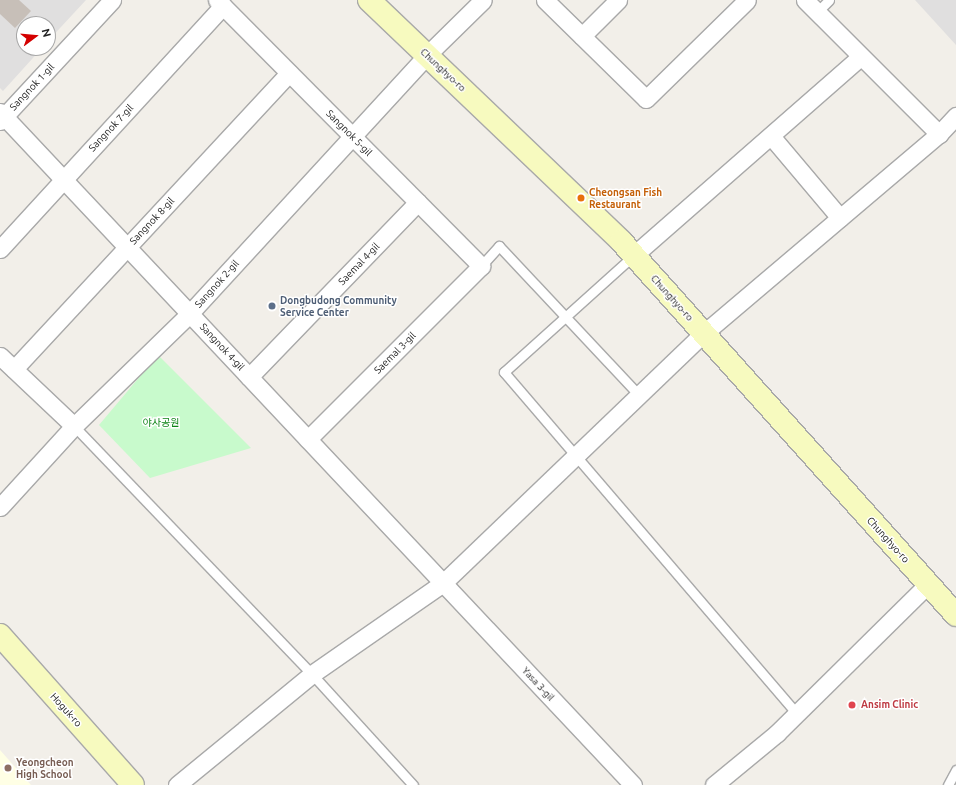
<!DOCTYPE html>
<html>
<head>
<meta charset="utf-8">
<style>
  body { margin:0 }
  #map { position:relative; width:956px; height:785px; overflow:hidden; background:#f2efe9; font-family:Ubuntu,"Noto Sans KR",sans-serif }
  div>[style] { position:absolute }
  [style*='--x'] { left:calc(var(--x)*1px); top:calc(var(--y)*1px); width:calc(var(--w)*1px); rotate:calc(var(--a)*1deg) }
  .residential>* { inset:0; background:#e0dfdf }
  .education>* { inset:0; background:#ffffe5 }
  .park>* { inset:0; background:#c8facc }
  .building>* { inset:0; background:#c7bfb8 }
  .roads { filter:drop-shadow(1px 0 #a9a9a9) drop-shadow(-1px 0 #a9a9a9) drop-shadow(0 1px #a9a9a9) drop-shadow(0 -1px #a9a9a9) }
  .lane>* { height:9px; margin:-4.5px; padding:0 4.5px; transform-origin:4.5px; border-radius:4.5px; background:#fff }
  .street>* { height:17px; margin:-8.5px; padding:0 8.5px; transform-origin:8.5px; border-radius:8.5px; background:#fff }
  .secondary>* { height:22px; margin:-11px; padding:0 11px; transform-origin:11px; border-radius:11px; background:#f7fabf }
  .dots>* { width:11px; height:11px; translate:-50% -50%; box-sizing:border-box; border:2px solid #fff; border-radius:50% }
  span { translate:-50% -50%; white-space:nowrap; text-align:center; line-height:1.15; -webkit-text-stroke:3px #fff; paint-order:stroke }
  .street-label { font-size:10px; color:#222 }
  .food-label { font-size:10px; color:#c56008; font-weight:700 }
  .left { translate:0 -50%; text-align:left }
  .service-label { font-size:10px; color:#4e5e75; font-weight:700 }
  .park-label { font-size:10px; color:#0c8416 }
  .health-label { font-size:10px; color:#be3a42; font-weight:700 }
  .education-label { font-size:10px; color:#785e54; font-weight:700 }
  .north { position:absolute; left:16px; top:16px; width:40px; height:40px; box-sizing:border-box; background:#fff; border:1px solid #a7a7a7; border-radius:50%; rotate:74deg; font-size:11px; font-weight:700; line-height:16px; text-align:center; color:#222 }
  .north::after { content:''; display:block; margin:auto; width:14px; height:18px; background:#d40000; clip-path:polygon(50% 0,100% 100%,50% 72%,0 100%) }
</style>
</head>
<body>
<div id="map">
  <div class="residential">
    <div style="clip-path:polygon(0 0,86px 0,48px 41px,48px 24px,24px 24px,24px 48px,42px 48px,3px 91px,0 88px)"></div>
    <div style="clip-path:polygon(915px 0,956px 0,956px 45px)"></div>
  </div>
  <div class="education">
    <div style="clip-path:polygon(0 750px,31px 785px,0 785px)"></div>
  </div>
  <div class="park">
    <div style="clip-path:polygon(158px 355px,251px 448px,150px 478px,99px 425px)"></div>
  </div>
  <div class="building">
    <div style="clip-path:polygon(0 0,19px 0,31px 11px,15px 28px,0 14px)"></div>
  </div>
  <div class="roads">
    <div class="lane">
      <div style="--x:817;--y:12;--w:17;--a:-45"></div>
      <div style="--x:634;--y:255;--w:175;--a:138"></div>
      <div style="--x:504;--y:372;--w:450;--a:49.4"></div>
      <div style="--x:481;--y:266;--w:27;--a:-48"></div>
      <div style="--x:499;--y:246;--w:204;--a:46.8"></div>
      <div style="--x:74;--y:426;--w:344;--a:46.2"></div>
      <div style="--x:312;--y:674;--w:150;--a:47.7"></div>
      <div style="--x:948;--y:785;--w:17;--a:-62"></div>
    </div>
    <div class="street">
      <div style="--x:217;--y:0;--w:375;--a:45.2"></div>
      <div style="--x:481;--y:266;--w:245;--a:135"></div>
      <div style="--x:545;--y:0;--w:141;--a:44.4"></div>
      <div style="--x:646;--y:99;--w:141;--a:-44.4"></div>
      <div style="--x:805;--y:0;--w:190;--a:45"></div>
      <div style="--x:582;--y:36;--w:51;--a:-45"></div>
      <div style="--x:0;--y:112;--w:924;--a:46.75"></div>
      <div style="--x:0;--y:121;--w:165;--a:-47.2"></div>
      <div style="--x:771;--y:136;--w:107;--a:49.9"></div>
      <div style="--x:0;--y:249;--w:330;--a:-47.5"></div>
      <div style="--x:634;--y:255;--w:300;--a:-41.2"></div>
      <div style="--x:0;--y:356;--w:102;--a:43.4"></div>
      <div style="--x:14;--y:369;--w:404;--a:-47.1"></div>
      <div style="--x:249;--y:377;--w:243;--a:-46"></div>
      <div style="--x:0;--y:507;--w:110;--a:-47.6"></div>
      <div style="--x:74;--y:426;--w:162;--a:-44.2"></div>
      <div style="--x:190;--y:313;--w:350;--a:-47.4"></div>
      <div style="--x:427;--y:55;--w:78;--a:-44.5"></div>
      <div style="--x:177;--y:785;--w:175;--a:-39.4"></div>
      <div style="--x:312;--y:674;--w:160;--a:-34.8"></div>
      <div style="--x:443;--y:583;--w:360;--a:-43.8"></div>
      <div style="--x:703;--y:334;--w:309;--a:-40.3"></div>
      <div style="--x:939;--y:134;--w:25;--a:-47"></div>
      <div style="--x:714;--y:785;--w:82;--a:-39.5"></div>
      <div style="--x:777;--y:733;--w:212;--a:-44.6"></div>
    </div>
    <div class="secondary">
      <div style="--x:369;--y:0;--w:349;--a:43.7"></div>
      <div style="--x:621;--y:241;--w:502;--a:48.15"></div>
      <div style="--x:0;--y:635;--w:200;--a:48.4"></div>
    </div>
  </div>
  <div class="dots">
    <div style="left:581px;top:198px;background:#e8710a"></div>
    <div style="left:272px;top:306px;background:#5c6f8a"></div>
    <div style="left:852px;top:705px;background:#e0444e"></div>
    <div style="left:8px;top:768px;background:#8d6e63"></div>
  </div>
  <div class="street-label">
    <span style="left:443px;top:70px;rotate:43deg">Chunghyo-ro</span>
    <span style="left:32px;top:87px;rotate:-47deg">Sangnok 1-gil</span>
    <span style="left:111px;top:128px;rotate:-47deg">Sangnok 7-gil</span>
    <span style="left:349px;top:133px;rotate:45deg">Sangnok 5-gil</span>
    <span style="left:152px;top:221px;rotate:-47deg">Sangnok 8-gil</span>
    <span style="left:359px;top:264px;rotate:-46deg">Saemal 4-gil</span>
    <span style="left:217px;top:284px;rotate:-48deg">Sangnok 2-gil</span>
    <span style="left:672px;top:298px;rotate:48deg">Chunghyo-ro</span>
    <span style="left:222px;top:347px;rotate:47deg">Sangnok 4-gil</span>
    <span style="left:395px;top:353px;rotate:-45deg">Saemal 3-gil</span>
    <span style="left:888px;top:540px;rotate:48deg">Chunghyo-ro</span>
    <span style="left:538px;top:684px;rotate:47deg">Yasa 3-gil</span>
    <span style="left:66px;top:710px;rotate:48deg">Hoguk-ro</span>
  </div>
  <div class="food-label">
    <span class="left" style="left:589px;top:198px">Cheongsan Fish<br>Restaurant</span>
  </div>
  <div class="service-label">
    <span class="left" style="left:280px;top:306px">Dongbudong Community<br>Service Center</span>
  </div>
  <div class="park-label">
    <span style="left:161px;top:423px">야사공원</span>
  </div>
  <div class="health-label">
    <span class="left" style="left:861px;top:705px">Ansim Clinic</span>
  </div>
  <div class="education-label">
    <span class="left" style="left:16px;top:768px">Yeongcheon<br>High School</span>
  </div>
  <div class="north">N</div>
</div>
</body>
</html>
